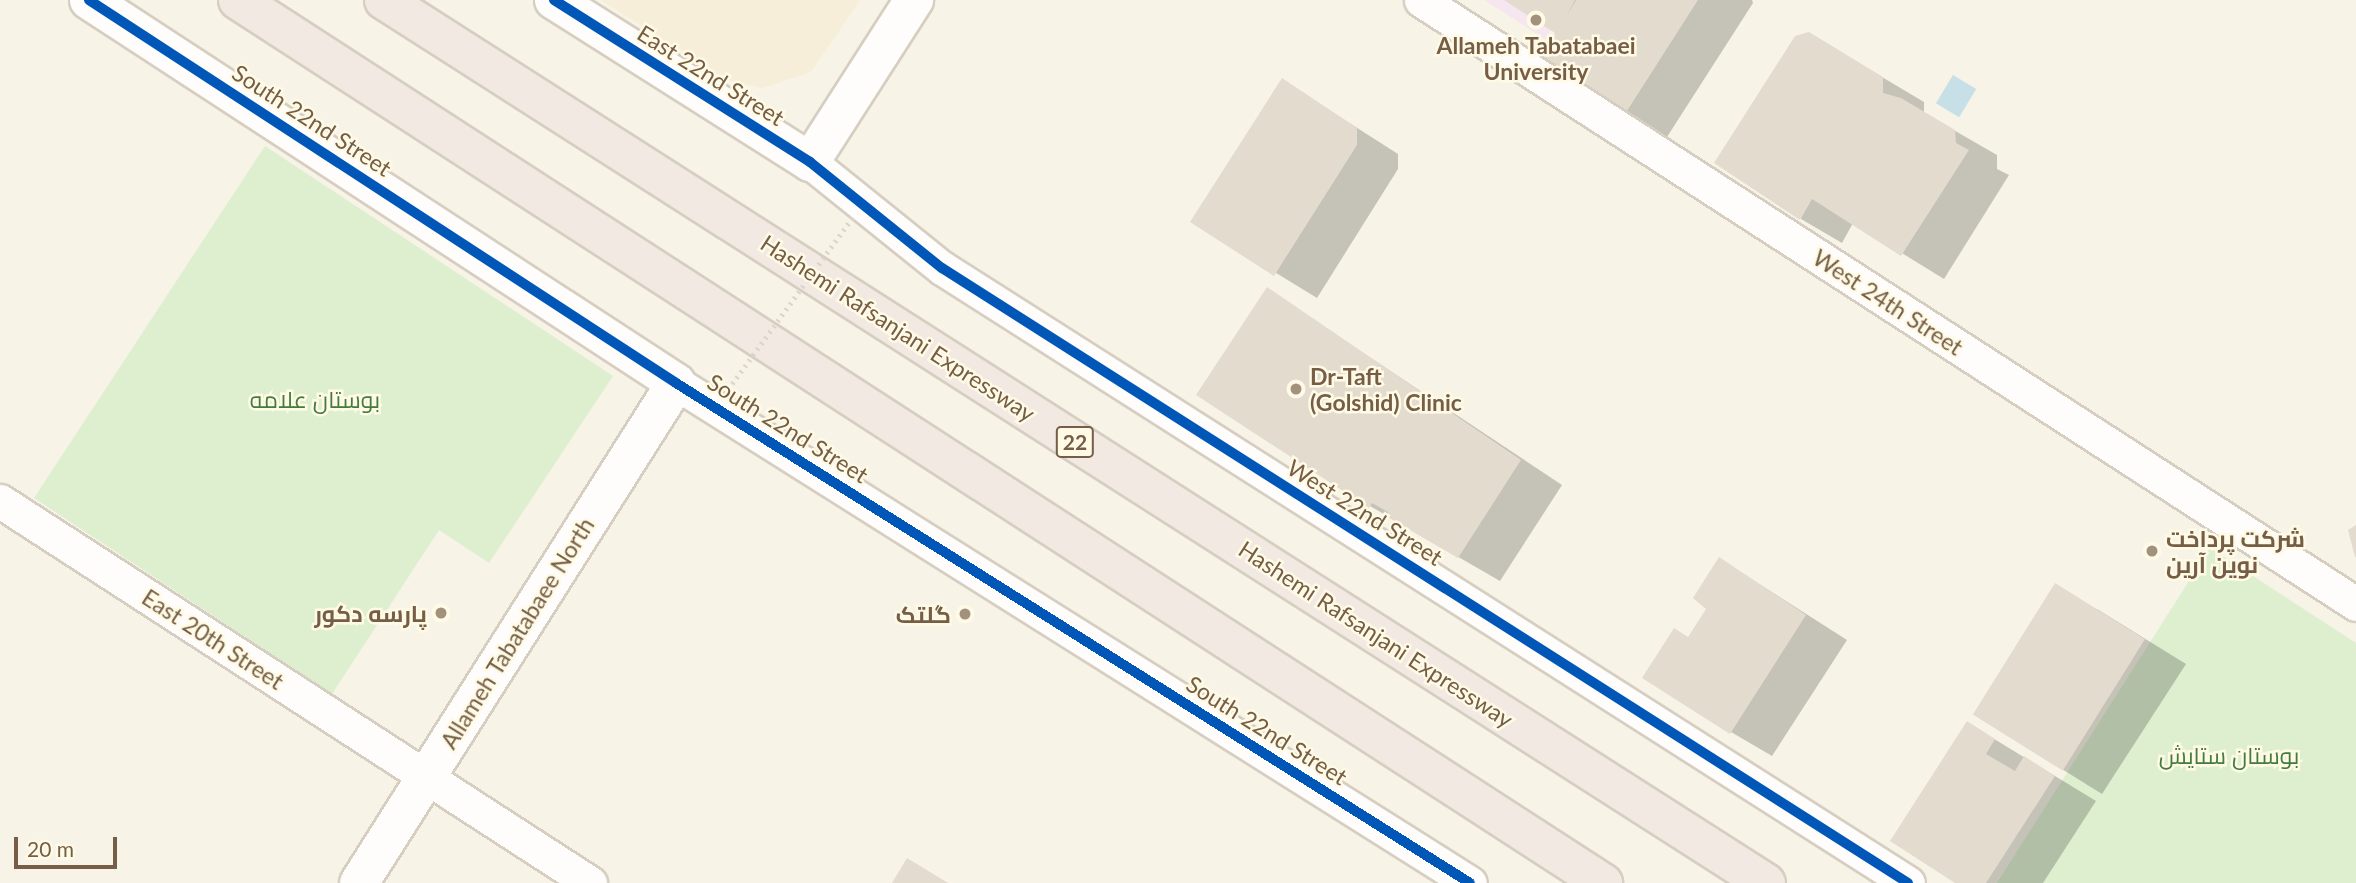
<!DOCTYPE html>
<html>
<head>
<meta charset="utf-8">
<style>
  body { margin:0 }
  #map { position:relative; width:2356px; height:883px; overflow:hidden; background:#f7f3e6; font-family:Lato,Cairo,sans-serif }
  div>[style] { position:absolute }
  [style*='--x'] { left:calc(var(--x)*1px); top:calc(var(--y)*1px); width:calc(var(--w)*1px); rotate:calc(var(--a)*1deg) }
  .residential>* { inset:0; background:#f6eed8 }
  .education>* { inset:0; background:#f5e6f0 }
  .green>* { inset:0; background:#ddefcf }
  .water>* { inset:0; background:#c7dfe7; transform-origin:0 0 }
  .shadow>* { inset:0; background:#0003 }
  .building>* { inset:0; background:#e3dbcd; transform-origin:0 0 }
  .roads { filter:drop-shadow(2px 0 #d6cec1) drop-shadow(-2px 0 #d6cec1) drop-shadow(0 2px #d6cec1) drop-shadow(0 -2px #d6cec1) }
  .street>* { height:33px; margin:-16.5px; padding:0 16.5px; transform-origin:16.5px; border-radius:16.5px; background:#fefdfb }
  .secondary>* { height:38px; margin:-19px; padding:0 19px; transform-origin:19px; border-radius:19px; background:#fefdfb }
  .highway>* { height:38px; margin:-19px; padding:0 19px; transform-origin:19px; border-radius:19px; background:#f1e9e2 }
  .path-bridge>* { height:4.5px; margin-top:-2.25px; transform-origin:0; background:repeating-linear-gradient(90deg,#dad3ca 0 2px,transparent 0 7px) }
  .cycleway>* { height:10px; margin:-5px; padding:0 5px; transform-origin:5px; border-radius:5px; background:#0057b8 }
  .dots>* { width:19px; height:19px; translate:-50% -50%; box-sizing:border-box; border:4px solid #fffae6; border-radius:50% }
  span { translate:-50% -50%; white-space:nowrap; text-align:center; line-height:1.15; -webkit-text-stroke:5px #fffae6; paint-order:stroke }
  .shield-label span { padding:2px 5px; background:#fffae6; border:2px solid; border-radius:5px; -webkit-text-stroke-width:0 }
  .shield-label { font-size:21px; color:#755e45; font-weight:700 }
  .poi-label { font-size:23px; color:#755e45; font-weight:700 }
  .left { translate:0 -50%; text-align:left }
  .right { translate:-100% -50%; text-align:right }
  .street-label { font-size:23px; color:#755e45 }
  .park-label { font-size:23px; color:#447c3d }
  .scale { position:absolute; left:14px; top:837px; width:103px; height:32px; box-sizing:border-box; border:4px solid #755e45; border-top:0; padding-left:9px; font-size:21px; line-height:24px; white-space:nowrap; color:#755e45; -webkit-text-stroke:5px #fffae6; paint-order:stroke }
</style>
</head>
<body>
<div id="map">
  <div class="residential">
    <div style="clip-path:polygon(601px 0,860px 0,811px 72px,762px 88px,725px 79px)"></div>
  </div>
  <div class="education">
    <div style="clip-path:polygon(1484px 0,1571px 0,1545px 39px)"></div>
  </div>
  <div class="green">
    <div style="clip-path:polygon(265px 146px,613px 376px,489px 563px,439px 530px,332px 694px,34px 498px)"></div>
    <div style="clip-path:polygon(2210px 548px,2356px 643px,2356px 883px,1997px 883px)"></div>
  </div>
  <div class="water">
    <div style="left:1953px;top:75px;width:27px;height:33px;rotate:31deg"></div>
  </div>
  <div class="shadow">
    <div style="clip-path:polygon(1508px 0,1752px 0,1753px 3px,1667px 137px,1626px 113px,1558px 33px)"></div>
    <div style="clip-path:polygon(1850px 58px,1924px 102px,1924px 113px,1997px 155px,1997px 169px,2009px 175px,1944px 279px,1853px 223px,1842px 243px,1801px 219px)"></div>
    <div style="clip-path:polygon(1282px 80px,1398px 154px,1398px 169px,1317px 298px,1193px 222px)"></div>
    <div style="clip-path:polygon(1267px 289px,1562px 485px,1500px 581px,1370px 506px)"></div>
    <div style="clip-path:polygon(1720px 559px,1847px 640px,1772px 756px,1731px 732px,1689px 639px,1708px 609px)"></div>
    <div style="clip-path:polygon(2097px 609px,2186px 664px,2102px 794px,1975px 715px)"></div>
    <div style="clip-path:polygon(1968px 723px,2096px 801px,2043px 883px,1958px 883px)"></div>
  </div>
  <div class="building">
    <div style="clip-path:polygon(1504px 0,1575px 0,1566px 17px,1576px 0,1698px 0,1625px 114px,1540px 58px,1555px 33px)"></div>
    <div style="clip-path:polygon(1809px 32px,1883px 77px,1883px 93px,1901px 98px,1955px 130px,1956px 143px,1969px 150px,1901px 256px,1812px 199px,1800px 220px,1714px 163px,1795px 36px)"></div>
    <div style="clip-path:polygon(1282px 78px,1357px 128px,1357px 145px,1274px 276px,1190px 222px)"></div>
    <div style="clip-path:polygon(1267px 287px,1521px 460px,1458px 558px,1386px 516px,1388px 512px,1372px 503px,1369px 508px,1196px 395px)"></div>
    <div style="clip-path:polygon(2356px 525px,2356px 557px,2355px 557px,2348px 530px)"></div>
    <div style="clip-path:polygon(1719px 557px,1806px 615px,1730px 734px,1642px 678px,1674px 628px,1688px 637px,1706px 609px,1693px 598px)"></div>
    <div style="left:2055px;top:583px;width:106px;height:155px;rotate:32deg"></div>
    <div style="clip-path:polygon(1967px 721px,1995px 739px,1986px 754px,2015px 771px,2024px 756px,2055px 776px,1986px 883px,1955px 883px,1890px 841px)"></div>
    <div style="clip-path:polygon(907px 858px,948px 883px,892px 883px)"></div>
  </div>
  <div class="roads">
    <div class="street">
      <div style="--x:1421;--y:0;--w:1113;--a:32.86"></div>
      <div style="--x:810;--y:162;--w:169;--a:38.8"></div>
      <div style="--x:942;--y:268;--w:1145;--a:32.48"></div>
      <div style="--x:676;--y:383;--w:938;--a:32.2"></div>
      <div style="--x:0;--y:501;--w:703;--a:32.92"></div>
    </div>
    <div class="secondary">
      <div style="--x:89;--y:0;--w:701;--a:33.12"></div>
      <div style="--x:676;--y:383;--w:592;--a:122.37"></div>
      <div style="--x:554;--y:0;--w:303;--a:32.3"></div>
      <div style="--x:810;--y:162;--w:193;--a:-57.3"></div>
    </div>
    <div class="highway">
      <div style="--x:238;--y:0;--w:1626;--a:32.9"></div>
      <div style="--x:384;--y:0;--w:1640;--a:32.58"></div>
    </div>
  </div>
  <div class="path-bridge">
    <div style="--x:724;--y:395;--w:220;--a:-54.1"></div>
  </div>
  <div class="cycleway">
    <div style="--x:89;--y:0;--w:701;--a:33.12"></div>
    <div style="--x:676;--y:383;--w:938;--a:32.2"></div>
    <div style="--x:554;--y:0;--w:303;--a:32.3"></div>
    <div style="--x:810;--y:162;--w:169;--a:38.8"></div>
    <div style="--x:942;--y:268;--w:1145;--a:32.48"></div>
  </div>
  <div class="dots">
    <div style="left:1536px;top:20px;background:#a2927d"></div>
    <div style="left:1296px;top:389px;background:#a2927d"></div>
    <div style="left:2152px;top:551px;background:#a2927d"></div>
    <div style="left:441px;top:613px;background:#a2927d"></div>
    <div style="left:965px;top:614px;background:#a2927d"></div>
  </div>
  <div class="shield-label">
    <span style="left:1075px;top:442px">22</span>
  </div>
  <div class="poi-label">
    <span style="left:1536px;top:58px">Allameh Tabatabaei<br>University</span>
    <span class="left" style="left:1310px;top:389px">Dr-Taft<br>(Golshid) Clinic</span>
    <span class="left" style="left:2166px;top:551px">شرکت پرداخت<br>نوین آرین</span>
    <span class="right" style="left:427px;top:613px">پارسه دکور</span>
    <span class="right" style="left:951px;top:614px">گلتک</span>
  </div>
  <div class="street-label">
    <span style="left:711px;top:75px;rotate:32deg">East 22nd Street</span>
    <span style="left:312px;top:120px;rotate:33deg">South 22nd Street</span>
    <span style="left:1888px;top:302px;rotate:33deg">West 24th Street</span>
    <span style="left:898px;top:328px;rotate:33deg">Hashemi Rafsanjani Expressway</span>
    <span style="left:788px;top:428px;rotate:32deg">South 22nd Street</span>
    <span style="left:1365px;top:512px;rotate:32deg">West 22nd Street</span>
    <span style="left:517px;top:633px;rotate:-58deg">Allameh Tabatabaee North</span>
    <span style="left:1376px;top:634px;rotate:33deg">Hashemi Rafsanjani Expressway</span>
    <span style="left:213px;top:639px;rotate:33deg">East 20th Street</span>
    <span style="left:1267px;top:730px;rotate:32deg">South 22nd Street</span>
  </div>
  <div class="park-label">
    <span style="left:315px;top:399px">بوستان علامه</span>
    <span style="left:2229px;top:755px">بوستان ستایش</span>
  </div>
  <div class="scale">20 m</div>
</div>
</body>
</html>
